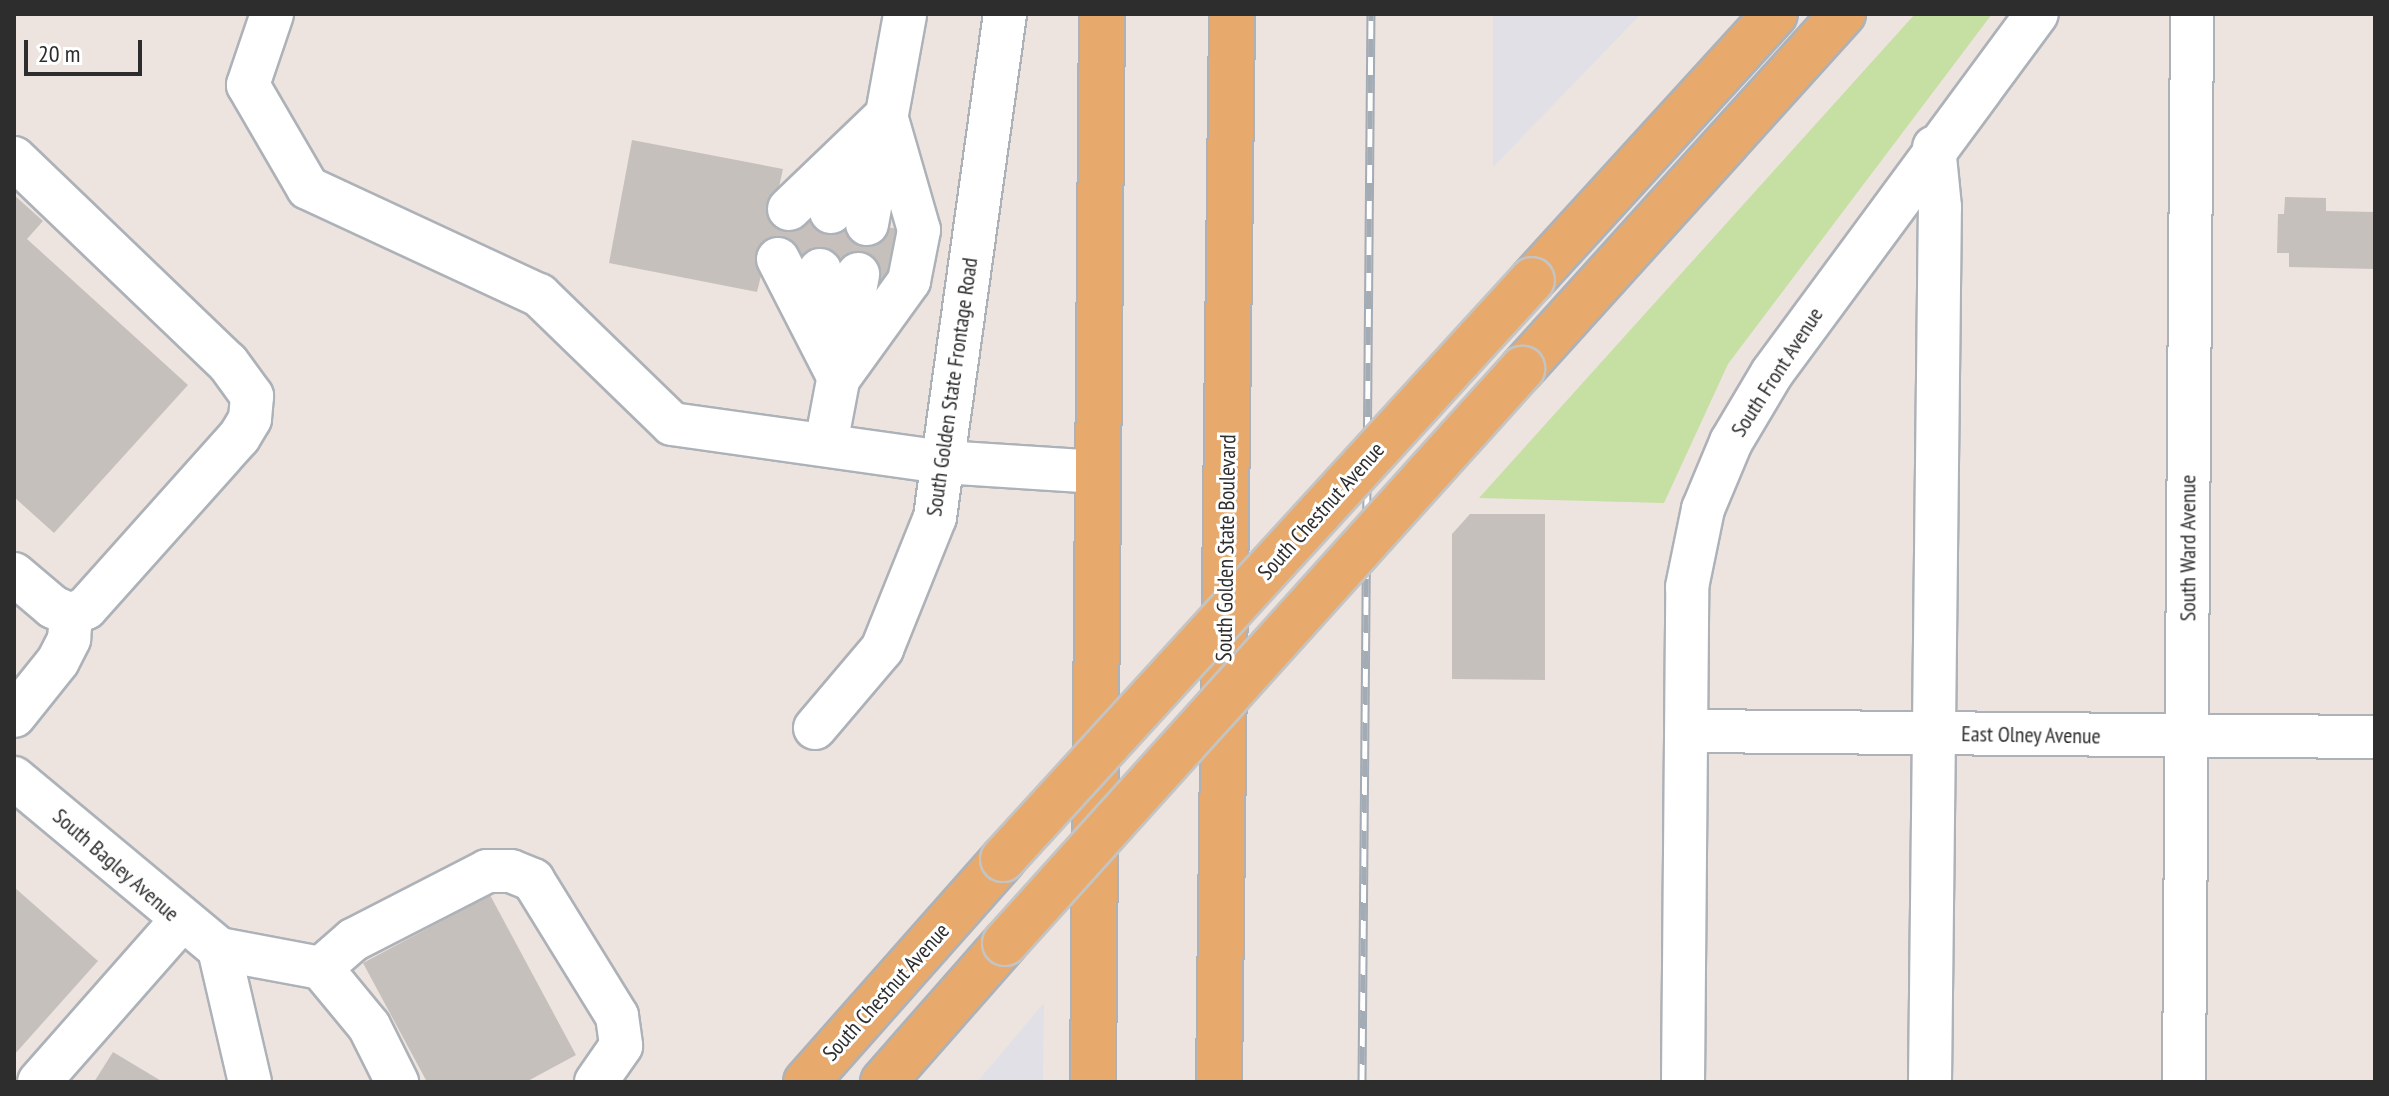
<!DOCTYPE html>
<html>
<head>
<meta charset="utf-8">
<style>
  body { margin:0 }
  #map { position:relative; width:2389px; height:1096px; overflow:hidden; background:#ede4e0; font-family:"PT Sans Narrow",sans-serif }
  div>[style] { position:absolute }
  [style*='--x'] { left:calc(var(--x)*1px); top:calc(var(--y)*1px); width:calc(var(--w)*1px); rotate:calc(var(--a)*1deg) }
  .industrial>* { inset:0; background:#e0e0e6 }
  .green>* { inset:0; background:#c6dfa2 }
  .building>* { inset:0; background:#c6c0bc }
  .minor-tunnel>* { height:42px; margin-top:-21px; transform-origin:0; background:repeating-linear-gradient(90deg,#c7bfbc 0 42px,transparent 0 63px) }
  .roads { filter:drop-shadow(2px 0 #adb2b8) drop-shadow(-2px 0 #adb2b8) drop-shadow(0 2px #adb2b8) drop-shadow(0 -2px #adb2b8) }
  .minor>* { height:42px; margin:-21px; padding:0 21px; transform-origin:21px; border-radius:21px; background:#fff }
  .major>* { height:44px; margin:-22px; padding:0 22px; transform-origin:22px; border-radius:22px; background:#e7aa6c }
  .rail>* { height:9px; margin-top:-4.5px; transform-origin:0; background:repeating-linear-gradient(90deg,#fff 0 18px,#a3abb5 0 36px); box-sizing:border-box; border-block:2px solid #a3abb5 }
  .bridges { filter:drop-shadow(2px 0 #c4c4c4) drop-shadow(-2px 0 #c4c4c4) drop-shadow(0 2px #c4c4c4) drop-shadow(0 -2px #c4c4c4) }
  .major-bridge>* { height:44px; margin:-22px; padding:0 22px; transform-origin:22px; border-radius:22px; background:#e7aa6c }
  span { translate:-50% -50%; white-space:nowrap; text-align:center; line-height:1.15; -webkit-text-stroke:6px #fff; paint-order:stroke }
  .street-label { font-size:22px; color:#2d2d2d }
  .frame { position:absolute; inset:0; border:16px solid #2d2d2d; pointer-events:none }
  .scale { position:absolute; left:24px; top:40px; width:118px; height:36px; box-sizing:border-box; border:4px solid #2d2d2d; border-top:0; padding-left:10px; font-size:24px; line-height:28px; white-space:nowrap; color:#2d2d2d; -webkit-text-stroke:6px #fff; paint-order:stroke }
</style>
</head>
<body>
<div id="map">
  <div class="industrial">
    <div style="clip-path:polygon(1493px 14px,1641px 14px,1493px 167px)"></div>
    <div style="clip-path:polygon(1044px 1003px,1043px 1082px,977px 1082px)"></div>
  </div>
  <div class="green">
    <div style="clip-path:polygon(1915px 14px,1992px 14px,1728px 364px,1664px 503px,1479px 498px)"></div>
  </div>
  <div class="building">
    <div style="clip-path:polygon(632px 140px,783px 169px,775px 205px,908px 231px,898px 284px,765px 259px,757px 292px,609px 263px)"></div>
    <div style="clip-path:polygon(14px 195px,43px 221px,27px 239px,188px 385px,54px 533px,14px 497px)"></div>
    <div style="clip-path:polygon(2285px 197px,2326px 198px,2326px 211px,2375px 212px,2375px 269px,2289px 267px,2289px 253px,2277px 253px,2278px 214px,2284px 214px)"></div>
    <div style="clip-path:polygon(1470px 514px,1545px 514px,1545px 680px,1452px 679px,1452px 534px)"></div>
    <div style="clip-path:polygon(14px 887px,98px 961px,14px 1055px)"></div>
    <div style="clip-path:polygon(490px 895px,576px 1055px,526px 1082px,427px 1082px,363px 963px)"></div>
    <div style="clip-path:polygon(113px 1052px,163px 1082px,94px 1082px)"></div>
  </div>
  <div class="minor-tunnel">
    <div style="--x:820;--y:270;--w:59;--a:-79.3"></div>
  </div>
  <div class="roads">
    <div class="minor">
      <div style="--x:272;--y:14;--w:75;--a:108.7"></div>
      <div style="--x:248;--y:85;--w:119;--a:59.8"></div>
      <div style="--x:308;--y:188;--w:255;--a:24.9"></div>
      <div style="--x:539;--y:295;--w:185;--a:44.1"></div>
      <div style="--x:672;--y:424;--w:274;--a:8"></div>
      <div style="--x:943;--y:462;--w:155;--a:3.7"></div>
      <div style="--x:14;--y:158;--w:296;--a:43.8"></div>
      <div style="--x:228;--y:363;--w:41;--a:54"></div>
      <div style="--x:252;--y:396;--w:23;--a:95"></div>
      <div style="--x:250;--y:419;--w:21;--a:121"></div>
      <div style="--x:239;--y:437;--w:229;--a:131.8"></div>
      <div style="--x:86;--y:608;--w:17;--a:155"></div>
      <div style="--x:71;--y:615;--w:20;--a:-156"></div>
      <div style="--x:53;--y:607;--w:51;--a:-139.8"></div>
      <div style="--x:789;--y:209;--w:134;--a:-43.8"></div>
      <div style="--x:831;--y:212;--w:66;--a:-59.9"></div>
      <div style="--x:867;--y:224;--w:213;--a:-79.7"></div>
      <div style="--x:778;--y:259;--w:134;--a:62.9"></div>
      <div style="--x:820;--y:270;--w:66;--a:80.4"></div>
      <div style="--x:839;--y:378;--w:120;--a:-54.2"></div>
      <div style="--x:909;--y:281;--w:52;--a:-78.9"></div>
      <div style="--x:919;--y:230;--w:119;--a:-106.1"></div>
      <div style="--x:826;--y:444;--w:173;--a:-79.3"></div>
      <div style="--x:14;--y:716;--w:70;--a:-51.3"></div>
      <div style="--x:58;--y:661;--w:25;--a:-63"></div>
      <div style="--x:69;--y:639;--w:24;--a:-85"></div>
      <div style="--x:815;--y:728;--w:104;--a:-49.7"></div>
      <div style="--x:882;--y:649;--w:142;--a:-68.1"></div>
      <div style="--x:935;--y:517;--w:508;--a:-82.08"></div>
      <div style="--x:1687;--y:731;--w:688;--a:0.5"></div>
      <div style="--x:14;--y:778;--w:267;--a:39.8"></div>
      <div style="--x:219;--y:949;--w:104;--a:10.6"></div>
      <div style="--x:321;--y:968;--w:75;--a:50.4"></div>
      <div style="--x:369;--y:1026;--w:63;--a:63.4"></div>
      <div style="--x:219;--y:949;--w:137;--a:76.9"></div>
      <div style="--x:321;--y:968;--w:43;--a:-41.2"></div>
      <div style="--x:353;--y:940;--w:151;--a:-27.2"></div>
      <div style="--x:487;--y:871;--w:24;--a:0"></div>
      <div style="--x:511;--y:871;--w:24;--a:22"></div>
      <div style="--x:533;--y:880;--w:160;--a:58.3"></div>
      <div style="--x:617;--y:1016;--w:30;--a:82"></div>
      <div style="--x:621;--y:1046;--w:44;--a:124.8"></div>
      <div style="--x:39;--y:1082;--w:215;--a:-48.6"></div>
      <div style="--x:1683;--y:1082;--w:495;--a:-89.5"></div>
      <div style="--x:1687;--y:587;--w:80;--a:-78.4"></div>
      <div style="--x:1703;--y:509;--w:73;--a:-67.3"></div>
      <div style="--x:1731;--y:442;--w:80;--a:-59.3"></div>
      <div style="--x:1772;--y:373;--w:446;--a:-53.6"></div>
      <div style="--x:1930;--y:1082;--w:875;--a:-89.35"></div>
      <div style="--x:1940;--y:207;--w:60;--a:-95.7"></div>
      <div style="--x:2184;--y:1082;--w:1068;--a:-89.57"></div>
    </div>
    <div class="major">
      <div style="--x:1532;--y:280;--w:360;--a:-47.6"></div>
      <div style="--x:1522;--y:369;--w:479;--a:-47.9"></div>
      <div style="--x:806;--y:1082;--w:298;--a:-48.5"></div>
      <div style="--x:883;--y:1082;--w:185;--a:-48.7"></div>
      <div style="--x:1093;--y:1082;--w:1068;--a:-89.52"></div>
      <div style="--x:1219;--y:1082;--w:1068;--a:-89.3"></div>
    </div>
  </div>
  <div class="rail">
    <div style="--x:1362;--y:1082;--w:1068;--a:-89.52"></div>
  </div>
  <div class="bridges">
    <div class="major-bridge">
      <div style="--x:1003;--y:859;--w:784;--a:-47.58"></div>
      <div style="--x:1005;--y:943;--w:773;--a:-47.99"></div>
    </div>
  </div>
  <div class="street-label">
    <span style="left:1777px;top:372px;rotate:-57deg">South Front Avenue</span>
    <span style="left:952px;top:387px;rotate:-82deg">South Golden State Frontage Road</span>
    <span style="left:1321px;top:511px;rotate:-48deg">South Chestnut Avenue</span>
    <span style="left:1226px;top:548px;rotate:-89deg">South Golden State Boulevard</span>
    <span style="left:2188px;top:548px;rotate:-90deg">South Ward Avenue</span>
    <span style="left:2031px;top:735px;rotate:1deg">East Olney Avenue</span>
    <span style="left:116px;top:865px;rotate:41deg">South Bagley Avenue</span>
    <span style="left:886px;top:992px;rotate:-48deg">South Chestnut Avenue</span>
  </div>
  <div class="frame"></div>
  <div class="scale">20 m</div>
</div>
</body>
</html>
